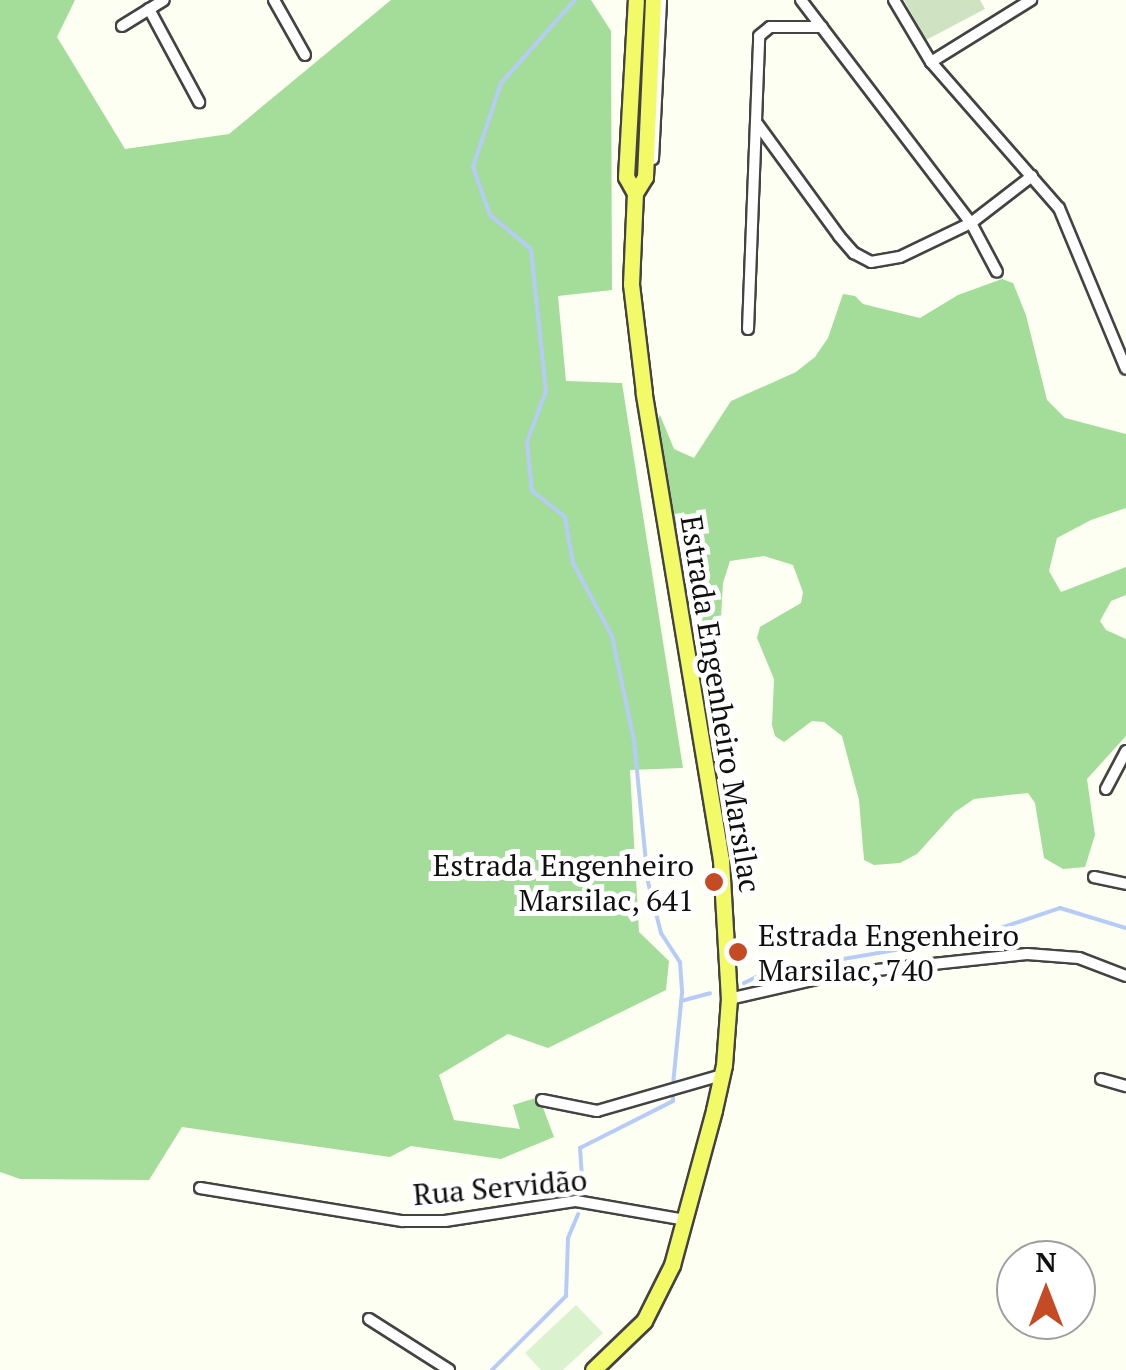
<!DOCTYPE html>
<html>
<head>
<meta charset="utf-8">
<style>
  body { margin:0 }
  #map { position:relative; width:1126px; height:1370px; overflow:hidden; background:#fefff3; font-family:"PT Serif",serif }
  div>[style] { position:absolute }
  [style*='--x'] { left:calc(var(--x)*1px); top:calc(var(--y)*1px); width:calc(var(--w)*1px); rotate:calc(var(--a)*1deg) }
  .forest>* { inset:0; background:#a4dc9a }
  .cemetery>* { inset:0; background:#cfe3c2 }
  .pitch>* { inset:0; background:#daf2cd }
  .stream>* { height:4px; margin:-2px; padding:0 2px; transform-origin:2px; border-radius:2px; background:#b6ccf7 }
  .roads { filter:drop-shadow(2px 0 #434343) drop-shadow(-2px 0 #434343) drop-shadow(0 2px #434343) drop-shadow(0 -2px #434343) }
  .minor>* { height:10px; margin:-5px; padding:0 5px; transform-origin:5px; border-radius:5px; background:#fff }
  .primary>* { height:15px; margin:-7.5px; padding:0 7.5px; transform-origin:7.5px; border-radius:7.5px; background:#f3fa68 }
  .dots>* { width:28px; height:28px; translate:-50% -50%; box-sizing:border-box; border:5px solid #fff; border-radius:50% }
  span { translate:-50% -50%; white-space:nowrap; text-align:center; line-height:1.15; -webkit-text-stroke:10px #fff; paint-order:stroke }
  .street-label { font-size:30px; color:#101010 }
  .poi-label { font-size:30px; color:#101010 }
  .right { translate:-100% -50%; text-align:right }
  .left { translate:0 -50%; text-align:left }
  .north { position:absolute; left:996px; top:1240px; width:100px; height:100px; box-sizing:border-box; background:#fff; border:2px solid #9f9f9f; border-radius:50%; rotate:0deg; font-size:28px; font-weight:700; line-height:40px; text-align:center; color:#101010 }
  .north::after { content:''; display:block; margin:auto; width:35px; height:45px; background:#c44b24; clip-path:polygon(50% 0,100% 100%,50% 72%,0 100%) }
</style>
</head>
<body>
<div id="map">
  <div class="forest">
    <div style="clip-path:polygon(0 0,75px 0,57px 37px,125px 149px,229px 134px,391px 0,591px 0,611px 31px,612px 290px,558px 296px,566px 381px,622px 383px,683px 768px,630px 770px,639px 932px,669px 961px,666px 990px,548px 1048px,508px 1034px,439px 1075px,454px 1120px,520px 1129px,513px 1105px,539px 1097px,554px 1137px,501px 1159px,411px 1146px,390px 1157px,182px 1127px,149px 1180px,20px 1179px,0 1172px)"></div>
    <div style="clip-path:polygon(1002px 279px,1013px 283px,1026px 315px,1047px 400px,1065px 418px,1126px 434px,1126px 508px,1091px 520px,1057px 538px,1049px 571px,1061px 592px,1126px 567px,1126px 595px,1111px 601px,1100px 621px,1106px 630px,1126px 639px,1126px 736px,1087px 779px,1095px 835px,1085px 867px,1063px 869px,1044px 858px,1035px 803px,1028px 793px,974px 799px,955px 812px,917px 854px,900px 863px,874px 865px,864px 860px,859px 800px,842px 736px,824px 722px,812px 721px,784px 742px,775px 736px,772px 725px,774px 679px,757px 638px,760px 627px,801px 603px,803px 592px,793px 565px,764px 556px,730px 561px,723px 583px,719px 652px,712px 661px,701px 665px,680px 530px,672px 522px,666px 502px,667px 479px,656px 471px,654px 425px,660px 415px,674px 449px,694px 458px,731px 401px,796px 372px,815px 357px,828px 338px,843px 294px,855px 296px,863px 304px,920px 318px,958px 295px)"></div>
  </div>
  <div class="cemetery">
    <div style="clip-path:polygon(904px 0,980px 0,985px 9px,926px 40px)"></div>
  </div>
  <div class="pitch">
    <div style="clip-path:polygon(576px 1305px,603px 1333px,563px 1370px,541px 1370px,525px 1353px)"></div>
  </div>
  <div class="stream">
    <div style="--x:575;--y:0;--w:111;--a:131.7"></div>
    <div style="--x:501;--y:83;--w:89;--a:108.4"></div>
    <div style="--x:473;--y:167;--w:51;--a:70.5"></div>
    <div style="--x:490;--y:215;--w:53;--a:39.7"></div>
    <div style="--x:531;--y:249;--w:143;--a:84"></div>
    <div style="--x:546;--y:391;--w:54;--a:110.4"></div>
    <div style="--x:527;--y:442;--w:49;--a:84.2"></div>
    <div style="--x:532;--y:491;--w:42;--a:38.2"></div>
    <div style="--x:565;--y:517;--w:47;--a:80.1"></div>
    <div style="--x:573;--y:563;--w:83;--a:61.9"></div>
    <div style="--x:612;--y:636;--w:106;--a:78.1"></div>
    <div style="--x:634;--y:740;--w:143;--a:84.4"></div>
    <div style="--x:648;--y:882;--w:53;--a:75.7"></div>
    <div style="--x:661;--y:933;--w:35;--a:57"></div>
    <div style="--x:680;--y:962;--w:31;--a:86"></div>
    <div style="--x:682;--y:993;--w:91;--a:95.6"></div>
    <div style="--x:744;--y:983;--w:25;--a:-26"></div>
    <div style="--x:767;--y:972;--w:213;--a:-9.7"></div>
    <div style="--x:977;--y:936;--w:88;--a:-18.6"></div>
    <div style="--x:1060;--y:908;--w:69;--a:16.9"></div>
    <div style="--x:681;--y:1001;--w:30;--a:-15"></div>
    <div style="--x:583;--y:1192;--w:44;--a:-93.9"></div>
    <div style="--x:580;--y:1148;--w:104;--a:-26.8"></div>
    <div style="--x:673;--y:1101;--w:7;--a:-90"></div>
    <div style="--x:492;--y:1370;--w:105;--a:-45"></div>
    <div style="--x:566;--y:1296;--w:58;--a:-88"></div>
    <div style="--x:568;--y:1238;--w:26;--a:-67"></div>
  </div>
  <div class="roads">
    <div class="minor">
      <div style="--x:274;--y:0;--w:63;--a:60.6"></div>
      <div style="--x:801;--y:0;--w:280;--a:52.7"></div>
      <div style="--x:971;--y:223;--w:55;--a:62"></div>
      <div style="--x:894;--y:0;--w:72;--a:59.2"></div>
      <div style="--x:931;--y:62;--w:194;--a:48.8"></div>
      <div style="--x:1059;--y:208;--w:174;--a:67.4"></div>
      <div style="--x:149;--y:9;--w:106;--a:61.7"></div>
      <div style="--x:122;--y:26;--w:49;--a:-31.8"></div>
      <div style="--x:931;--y:62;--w:118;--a:-31.8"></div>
      <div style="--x:756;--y:122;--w:141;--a:53.9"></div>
      <div style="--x:839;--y:236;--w:23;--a:49"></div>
      <div style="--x:854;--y:253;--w:19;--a:28"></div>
      <div style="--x:871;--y:262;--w:29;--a:-10"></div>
      <div style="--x:900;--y:257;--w:79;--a:-25.6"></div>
      <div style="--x:971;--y:223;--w:77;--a:-37.6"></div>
      <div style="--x:653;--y:159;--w:159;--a:-87.1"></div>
      <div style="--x:748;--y:329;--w:293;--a:-87.8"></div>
      <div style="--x:759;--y:36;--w:14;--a:-39"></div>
      <div style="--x:770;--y:27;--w:52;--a:0"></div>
      <div style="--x:1106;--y:789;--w:43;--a:-62.2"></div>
      <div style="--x:1094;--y:877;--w:33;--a:12"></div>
      <div style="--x:729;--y:999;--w:113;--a:-12.8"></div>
      <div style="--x:839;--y:974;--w:189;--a:-6.1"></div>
      <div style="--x:1027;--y:954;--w:52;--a:4.4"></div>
      <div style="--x:1079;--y:958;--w:50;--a:21"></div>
      <div style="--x:1101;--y:1079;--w:26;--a:16"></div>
      <div style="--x:542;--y:1100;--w:56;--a:11.3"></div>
      <div style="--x:597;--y:1111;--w:130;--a:-16.1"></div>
      <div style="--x:200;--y:1188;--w:205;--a:9.3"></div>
      <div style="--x:402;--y:1221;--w:43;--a:0"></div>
      <div style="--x:445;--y:1221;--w:133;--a:-8.7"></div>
      <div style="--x:576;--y:1201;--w:112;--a:9.8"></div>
      <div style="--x:369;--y:1319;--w:95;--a:32.5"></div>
    </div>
    <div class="primary">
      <div style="--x:635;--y:193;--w:18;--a:-119"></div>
      <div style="--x:626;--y:177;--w:177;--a:-86.8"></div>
      <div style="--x:593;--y:1370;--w:71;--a:-43.9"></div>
      <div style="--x:644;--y:1321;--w:63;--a:-63.4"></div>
      <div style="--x:672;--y:1265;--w:161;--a:-74.8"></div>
      <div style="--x:714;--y:1110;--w:46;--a:-77.5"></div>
      <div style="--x:724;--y:1065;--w:66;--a:-85.7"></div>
      <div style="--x:729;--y:999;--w:139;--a:-93.3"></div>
      <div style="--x:721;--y:860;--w:473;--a:-99.4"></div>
      <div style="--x:644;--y:393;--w:110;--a:-96.8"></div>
      <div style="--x:631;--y:284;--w:91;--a:-87.5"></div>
      <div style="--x:635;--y:193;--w:19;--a:-58"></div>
      <div style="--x:645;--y:177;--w:177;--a:-87.4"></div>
    </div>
  </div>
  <div class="dots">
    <div style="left:714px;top:882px;background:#c44b24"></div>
    <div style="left:738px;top:952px;background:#c44b24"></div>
  </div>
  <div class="street-label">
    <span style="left:721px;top:704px;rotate:81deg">Estrada Engenheiro Marsilac</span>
    <span style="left:500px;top:1187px;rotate:-5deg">Rua Servidão</span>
  </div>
  <div class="poi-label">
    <span class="right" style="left:694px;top:882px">Estrada Engenheiro<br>Marsilac, 641</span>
    <span class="left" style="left:758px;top:952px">Estrada Engenheiro<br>Marsilac, 740</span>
  </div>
  <div class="north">N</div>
</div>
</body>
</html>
